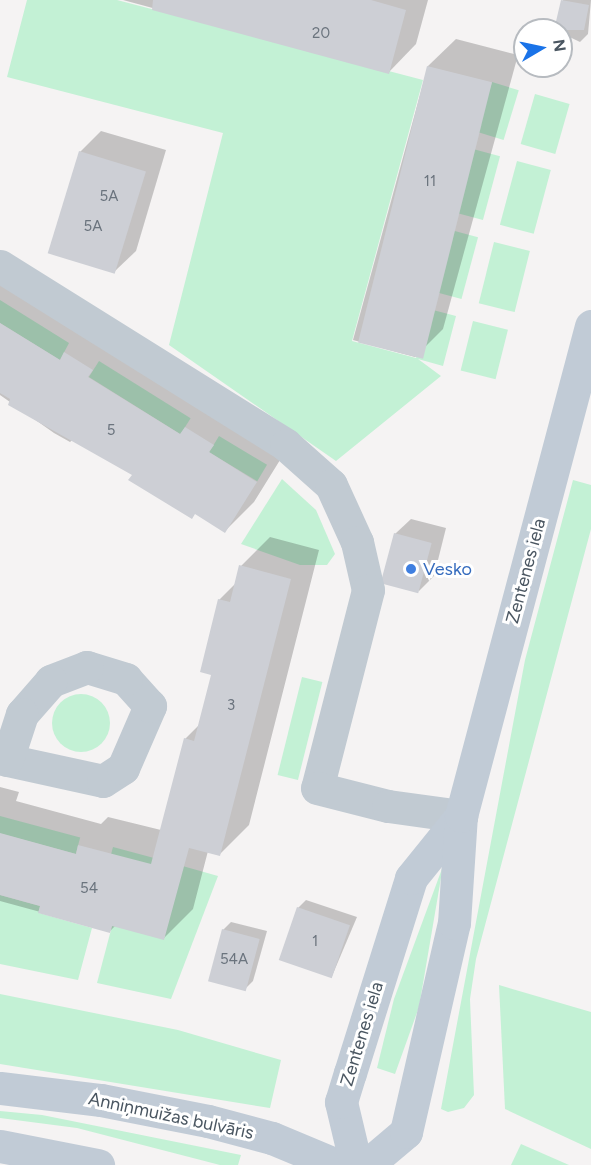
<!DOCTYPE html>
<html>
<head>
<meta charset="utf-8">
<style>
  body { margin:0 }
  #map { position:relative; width:591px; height:1165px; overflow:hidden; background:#f5f3f3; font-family:Figtree,sans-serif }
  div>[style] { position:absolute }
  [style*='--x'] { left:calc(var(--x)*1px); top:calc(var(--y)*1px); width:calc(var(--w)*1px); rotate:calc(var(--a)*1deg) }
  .green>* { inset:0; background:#c3f1d5; transform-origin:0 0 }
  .round { border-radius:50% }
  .shadow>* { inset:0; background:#0003 }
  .building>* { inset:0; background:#cdcfd5; transform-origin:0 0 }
  .street>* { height:33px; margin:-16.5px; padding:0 16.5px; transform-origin:16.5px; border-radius:16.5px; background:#c1cad2 }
  .secondary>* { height:33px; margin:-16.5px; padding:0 16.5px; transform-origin:16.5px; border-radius:16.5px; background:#c1cbd6 }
  .dots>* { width:16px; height:16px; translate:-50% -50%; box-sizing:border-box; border:3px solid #fff; border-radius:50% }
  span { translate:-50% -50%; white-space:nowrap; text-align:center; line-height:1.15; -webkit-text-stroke:6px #fff; paint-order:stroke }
  .number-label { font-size:15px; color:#6b747e }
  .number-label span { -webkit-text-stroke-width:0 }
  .shop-label { font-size:18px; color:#366cbe }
  .left { translate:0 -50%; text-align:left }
  .street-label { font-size:18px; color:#4a5661 }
  .north { position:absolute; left:513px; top:18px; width:60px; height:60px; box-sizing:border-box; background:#fff; border:2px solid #b7bbc0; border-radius:50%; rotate:81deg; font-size:16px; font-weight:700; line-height:24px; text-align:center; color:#4a5661 }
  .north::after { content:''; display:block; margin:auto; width:21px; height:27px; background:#1a73e8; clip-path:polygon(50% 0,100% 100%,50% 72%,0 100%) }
</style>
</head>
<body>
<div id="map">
  <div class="green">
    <div style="clip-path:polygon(27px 0,117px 0,423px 80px,352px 341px,416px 358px,429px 309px,456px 316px,443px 366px,418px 359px,441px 376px,336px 461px,169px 345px,223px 133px,7px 77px)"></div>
    <div style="left:492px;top:82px;width:28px;height:52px;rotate:17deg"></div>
    <div style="left:535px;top:94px;width:36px;height:52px;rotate:16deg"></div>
    <div style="left:473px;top:149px;width:28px;height:66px;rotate:15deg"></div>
    <div style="left:517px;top:161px;width:35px;height:66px;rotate:15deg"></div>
    <div style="left:451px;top:230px;width:28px;height:64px;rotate:15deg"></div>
    <div style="left:494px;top:242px;width:37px;height:63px;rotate:14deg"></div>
    <div style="clip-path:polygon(0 300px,69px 343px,60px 360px,0 323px)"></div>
    <div style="left:473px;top:321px;width:36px;height:51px;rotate:14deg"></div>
    <div style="left:99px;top:361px;width:108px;height:19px;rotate:32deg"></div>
    <div style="left:219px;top:436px;width:56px;height:19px;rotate:31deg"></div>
    <div style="clip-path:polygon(282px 479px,316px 510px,335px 554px,327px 565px,300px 565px,241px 544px)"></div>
    <div style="clip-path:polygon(573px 480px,591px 485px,591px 529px,476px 959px,470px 999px,474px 1095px,464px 1108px,448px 1112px,441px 1109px,525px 660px)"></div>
    <div style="left:302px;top:677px;width:21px;height:101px;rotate:14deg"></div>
    <div class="round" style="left:52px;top:694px;width:58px;height:58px"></div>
    <div style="left:0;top:816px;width:83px;height:17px;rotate:15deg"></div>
    <div style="left:113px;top:847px;width:54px;height:16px;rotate:15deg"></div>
    <div style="clip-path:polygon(179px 865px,218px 876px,171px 999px,97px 983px,112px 926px)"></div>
    <div style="clip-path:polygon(443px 866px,419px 1007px,395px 1074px,377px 1068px,394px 999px)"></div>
    <div style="clip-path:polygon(0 895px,40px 906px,39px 913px,92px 928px,78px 980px,0 964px)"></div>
    <div style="clip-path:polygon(499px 985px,591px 1012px,591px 1149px,505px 1109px)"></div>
    <div style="clip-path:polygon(0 994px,178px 1030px,281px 1060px,270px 1108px,0 1064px)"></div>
    <div style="clip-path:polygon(0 1111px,42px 1115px,241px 1155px,238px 1165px,220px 1165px,77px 1128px,0 1118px)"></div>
    <div style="clip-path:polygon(521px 1144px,569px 1165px,511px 1165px)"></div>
  </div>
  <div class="shadow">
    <div style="clip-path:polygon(123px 0,428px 0,416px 44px,389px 72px)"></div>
    <div style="clip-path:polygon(563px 0,591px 0,588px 34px,580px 42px,555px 30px)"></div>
    <div style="clip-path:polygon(456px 39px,518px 55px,443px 329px,415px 357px,353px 340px,428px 66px)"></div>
    <div style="clip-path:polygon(101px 131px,166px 150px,136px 251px,115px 271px,80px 152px)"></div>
    <div style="clip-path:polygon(0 277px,285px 452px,254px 502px,225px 531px,75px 438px,70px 442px,54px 433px,0 395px)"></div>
    <div style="clip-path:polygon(411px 519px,446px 528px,434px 576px,419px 591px,395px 534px)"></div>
    <div style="clip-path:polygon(270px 537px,319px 550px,249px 825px,220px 854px,208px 851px,193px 909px,164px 938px,116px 925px,110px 931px,0 901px,0 787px,19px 792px,16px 801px,101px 824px,108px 817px,161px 830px,185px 739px,200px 724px,213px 674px,219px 600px,236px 583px,241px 566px)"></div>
    <div style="clip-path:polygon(306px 900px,357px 917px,332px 976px,298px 908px)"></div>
    <div style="clip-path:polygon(231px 922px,267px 931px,253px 981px,245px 989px,223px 930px)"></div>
  </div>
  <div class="building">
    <div style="clip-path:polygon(153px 0,371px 0,406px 10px,389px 74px,152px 10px)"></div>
    <div style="clip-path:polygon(561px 0,589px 5px,584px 30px,554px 30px)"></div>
    <div style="left:427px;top:66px;width:67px;height:285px;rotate:14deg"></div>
    <div style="left:79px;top:151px;width:70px;height:107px;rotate:17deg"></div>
    <div style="clip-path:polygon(0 323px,60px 360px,64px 352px,93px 370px,88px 377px,180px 434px,185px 427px,214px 445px,209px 452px,257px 482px,225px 533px,195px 514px,192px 519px,128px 480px,132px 475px,8px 405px,10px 399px,0 393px)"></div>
    <div style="left:394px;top:533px;width:39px;height:52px;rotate:15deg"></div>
    <div style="clip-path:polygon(239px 565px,291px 579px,220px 856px,189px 848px,164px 940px,112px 926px,110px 933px,38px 913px,40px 906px,0 895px,0 833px,76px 854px,78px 845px,151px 864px,184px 738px,194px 741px,211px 675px,200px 672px,218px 599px,230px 602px)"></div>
    <div style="left:297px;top:907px;width:56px;height:56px;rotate:19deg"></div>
    <div style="left:222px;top:929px;width:39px;height:54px;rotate:15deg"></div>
  </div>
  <div class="street">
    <div style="--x:0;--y:266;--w:337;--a:32"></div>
    <div style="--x:286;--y:445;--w:60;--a:41.6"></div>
    <div style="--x:331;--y:485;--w:63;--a:65.5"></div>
    <div style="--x:357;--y:542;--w:49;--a:77.1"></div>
    <div style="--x:368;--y:590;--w:204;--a:104.4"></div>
    <div style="--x:317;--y:788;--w:73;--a:14.2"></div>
    <div style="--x:388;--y:806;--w:74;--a:7.8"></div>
    <div style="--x:0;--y:758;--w:7;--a:16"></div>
    <div style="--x:7;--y:760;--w:98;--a:12.3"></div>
    <div style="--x:103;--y:781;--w:24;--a:-33"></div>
    <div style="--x:123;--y:768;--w:68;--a:-66.5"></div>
    <div style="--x:150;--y:706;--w:36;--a:-132"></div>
    <div style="--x:126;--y:679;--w:41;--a:-162.9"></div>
    <div style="--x:87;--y:667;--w:39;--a:159"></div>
    <div style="--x:51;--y:681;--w:44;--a:131.3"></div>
    <div style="--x:22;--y:714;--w:48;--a:108.1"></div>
  </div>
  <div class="secondary">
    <div style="--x:0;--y:1088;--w:102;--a:6.8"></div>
    <div style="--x:101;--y:1100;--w:109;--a:11.1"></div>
    <div style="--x:208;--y:1121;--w:66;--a:14.9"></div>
    <div style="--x:272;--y:1138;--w:70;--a:22.6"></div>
    <div style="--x:0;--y:1146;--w:100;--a:11"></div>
    <div style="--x:356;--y:1165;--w:65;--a:-103.4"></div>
    <div style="--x:341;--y:1102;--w:30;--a:-73"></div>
    <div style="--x:350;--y:1073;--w:204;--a:-72.6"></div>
    <div style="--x:411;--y:878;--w:80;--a:-51.1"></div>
    <div style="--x:367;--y:1165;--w:51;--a:-40.2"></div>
    <div style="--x:406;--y:1132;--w:214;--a:-77.1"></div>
    <div style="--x:454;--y:923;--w:107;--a:-86.3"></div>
    <div style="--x:461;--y:816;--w:507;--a:-75.14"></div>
  </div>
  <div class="dots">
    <div style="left:411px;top:569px;background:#3f7fe0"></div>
  </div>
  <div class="number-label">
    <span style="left:321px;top:34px">20</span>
    <span style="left:430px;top:182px">11</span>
    <span style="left:109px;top:197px">5A</span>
    <span style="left:93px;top:227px">5A</span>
    <span style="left:111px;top:431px">5</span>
    <span style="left:231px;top:706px">3</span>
    <span style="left:89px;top:889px">54</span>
    <span style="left:315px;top:942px">1</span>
    <span style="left:234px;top:960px">54A</span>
  </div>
  <div class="shop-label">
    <span class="left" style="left:423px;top:569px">Vesko</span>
  </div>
  <div class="street-label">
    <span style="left:526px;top:571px;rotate:-75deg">Zentenes iela</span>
    <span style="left:362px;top:1034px;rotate:-73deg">Zentenes iela</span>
    <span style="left:171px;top:1116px;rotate:12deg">Anniņmuižas bulvāris</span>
  </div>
  <div class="north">N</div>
</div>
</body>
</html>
